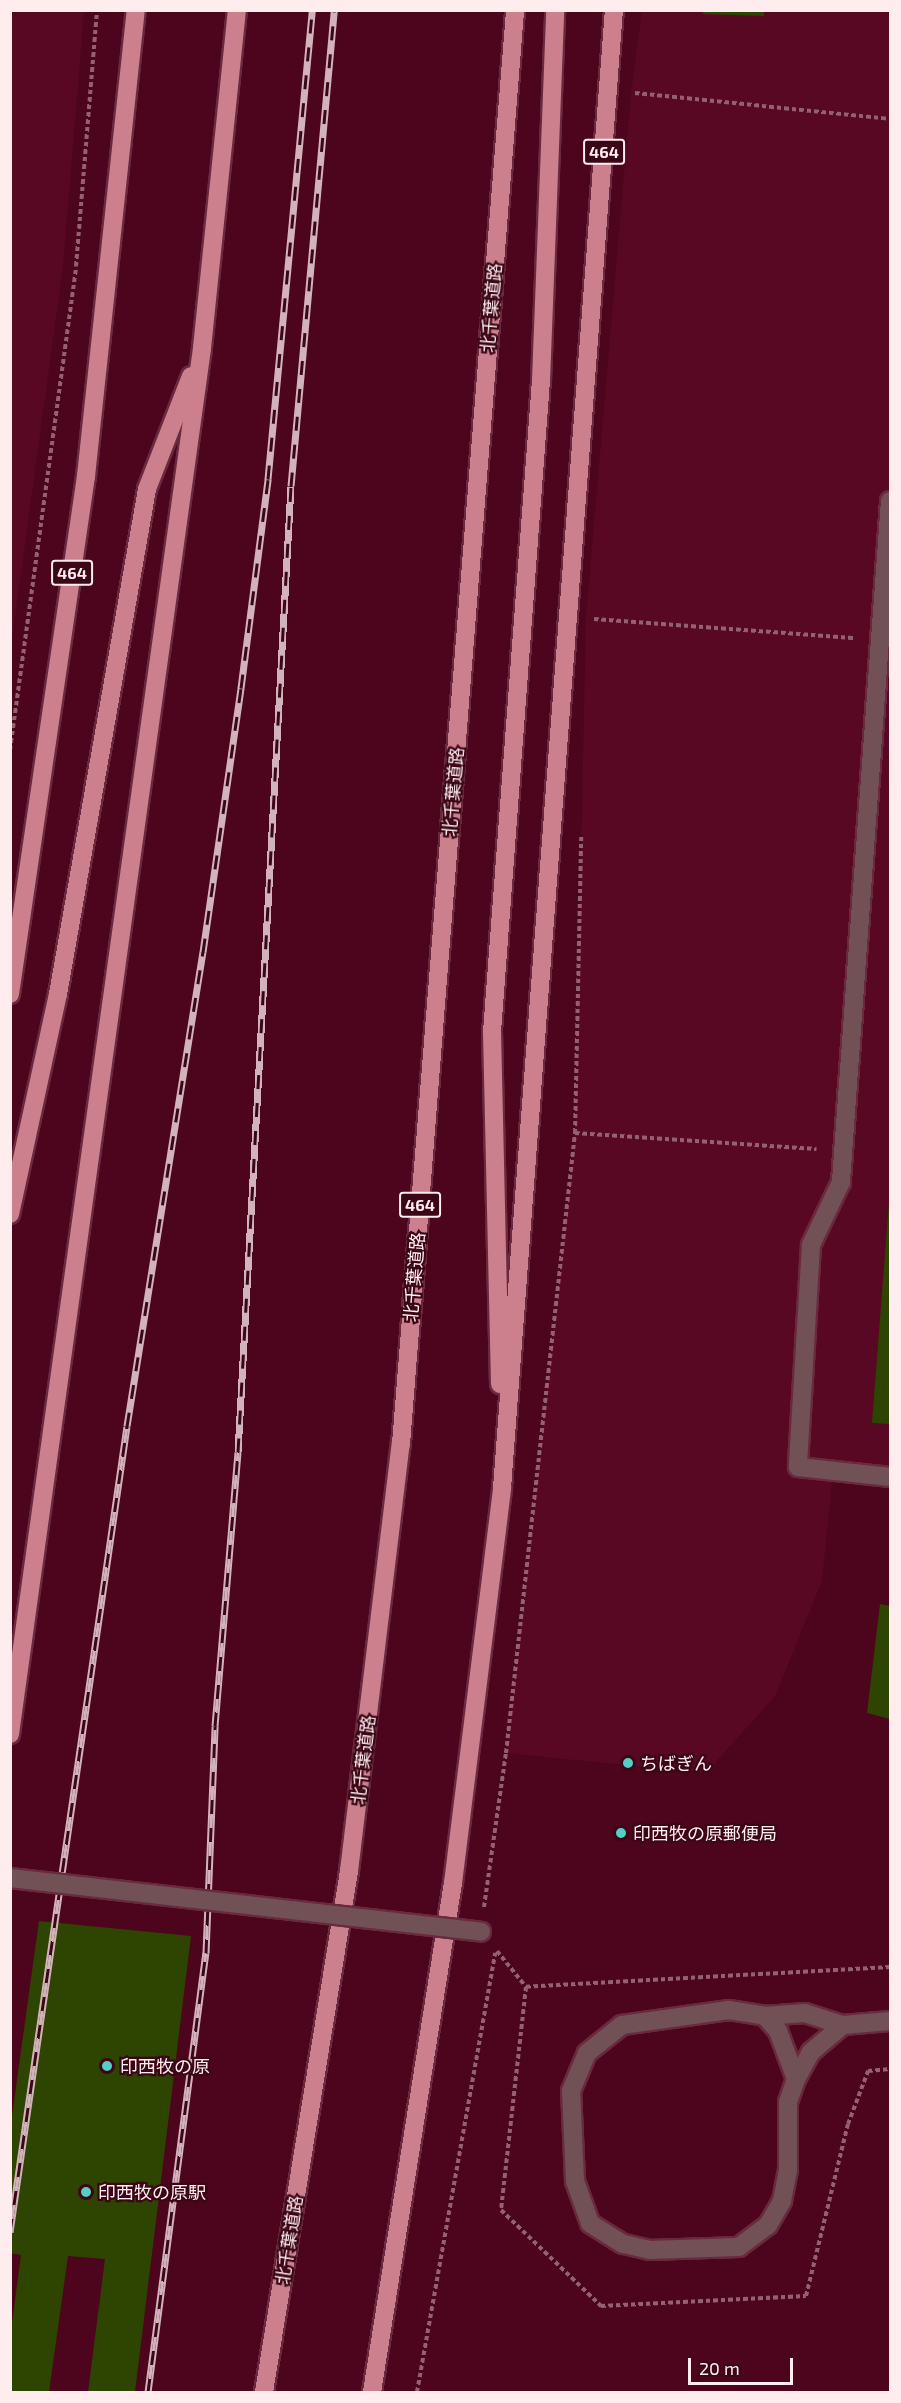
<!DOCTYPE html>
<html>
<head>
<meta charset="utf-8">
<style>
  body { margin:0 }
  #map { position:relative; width:901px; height:2403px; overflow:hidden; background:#4c051d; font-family:"Exo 2","Noto Sans JP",sans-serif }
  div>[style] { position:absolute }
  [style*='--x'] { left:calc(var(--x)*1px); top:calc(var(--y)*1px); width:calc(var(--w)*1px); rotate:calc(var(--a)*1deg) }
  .built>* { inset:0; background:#590823 }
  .building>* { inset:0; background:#2d4501 }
  .path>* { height:4px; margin-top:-2px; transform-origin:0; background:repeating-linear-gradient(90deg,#946171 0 4.5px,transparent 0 7.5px) }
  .roads { filter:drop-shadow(2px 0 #692a3f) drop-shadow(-2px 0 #692a3f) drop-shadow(0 2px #692a3f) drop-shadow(0 -2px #692a3f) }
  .service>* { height:18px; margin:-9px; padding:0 9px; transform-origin:9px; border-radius:9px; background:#725156 }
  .tertiary>* { height:18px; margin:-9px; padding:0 9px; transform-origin:9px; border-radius:9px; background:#725156 }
  .trunk>* { height:18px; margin:-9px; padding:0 9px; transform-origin:9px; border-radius:9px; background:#cc808d }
  .rail>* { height:7px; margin-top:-3.5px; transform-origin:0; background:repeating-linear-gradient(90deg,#3b0616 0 14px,#d3b3bb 0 28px); box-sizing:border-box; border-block:2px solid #d3b3bb }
  .bridges { filter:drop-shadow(2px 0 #692a3f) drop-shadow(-2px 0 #692a3f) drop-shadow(0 2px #692a3f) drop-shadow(0 -2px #692a3f) }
  .pedestrian-bridge>* { height:18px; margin:-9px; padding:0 9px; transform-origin:9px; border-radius:9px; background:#725156 }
  .dots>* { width:16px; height:16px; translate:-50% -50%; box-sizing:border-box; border:3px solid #3b0616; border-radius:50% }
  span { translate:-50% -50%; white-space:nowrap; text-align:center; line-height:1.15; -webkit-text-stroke:4.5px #3b0616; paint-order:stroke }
  .shield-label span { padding:2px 4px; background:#3b0616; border:2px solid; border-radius:4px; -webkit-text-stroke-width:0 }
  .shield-label { font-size:16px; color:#ffecef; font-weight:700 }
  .street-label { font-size:18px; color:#ffecef }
  .poi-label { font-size:18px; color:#ffecef }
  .left { translate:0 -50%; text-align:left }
  .frame { position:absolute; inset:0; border:12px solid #ffecef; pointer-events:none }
  .scale { position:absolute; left:688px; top:2358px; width:105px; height:27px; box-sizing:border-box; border:3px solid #ffecef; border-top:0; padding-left:8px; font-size:18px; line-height:21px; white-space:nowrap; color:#ffecef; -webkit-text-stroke:4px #3b0616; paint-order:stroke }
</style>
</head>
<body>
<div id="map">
  <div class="built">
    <div style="clip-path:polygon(11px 10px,84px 11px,63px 266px,11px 646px)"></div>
    <div style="clip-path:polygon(642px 11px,890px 11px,890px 1468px,834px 1464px,822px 1581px,775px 1696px,706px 1773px,506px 1753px,575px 1133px,586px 618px,631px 93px)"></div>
  </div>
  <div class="building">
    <div style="clip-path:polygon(703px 10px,764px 10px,764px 16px,703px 14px)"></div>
    <div style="clip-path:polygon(889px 1202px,890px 1424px,872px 1423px)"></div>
    <div style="clip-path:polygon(880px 1604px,890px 1606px,890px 1719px,867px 1713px)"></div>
    <div style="clip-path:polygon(39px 1921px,191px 1936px,135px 2392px,88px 2392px,105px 2259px,68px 2256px,49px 2392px,10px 2392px,10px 2338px,21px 2255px,10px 2253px,10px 2130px)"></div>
  </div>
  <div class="path">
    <div style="--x:635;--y:93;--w:256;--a:5.8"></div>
    <div style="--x:594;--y:619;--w:262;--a:4.2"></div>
    <div style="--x:10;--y:750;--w:488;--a:-82.2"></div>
    <div style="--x:76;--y:266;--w:257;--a:-85.3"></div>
    <div style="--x:575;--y:1133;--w:242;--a:3.8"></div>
    <div style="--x:484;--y:1907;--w:156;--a:-81.9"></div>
    <div style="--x:506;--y:1753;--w:624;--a:-83.65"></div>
    <div style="--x:575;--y:1133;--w:296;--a:-88.8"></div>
    <div style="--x:497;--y:1951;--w:46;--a:51.1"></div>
    <div style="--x:890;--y:1967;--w:365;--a:176.9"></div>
    <div style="--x:526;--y:1987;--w:224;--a:96.4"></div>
    <div style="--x:501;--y:2210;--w:139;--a:43.8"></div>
    <div style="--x:601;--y:2306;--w:205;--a:-2.8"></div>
    <div style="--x:806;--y:2296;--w:177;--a:-76.3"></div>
    <div style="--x:848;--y:2124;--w:57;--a:-69.3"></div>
    <div style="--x:868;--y:2071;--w:22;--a:-5"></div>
    <div style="--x:417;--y:2392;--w:446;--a:-79.9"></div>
  </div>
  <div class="roads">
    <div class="service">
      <div style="--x:890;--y:501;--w:683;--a:94.12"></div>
      <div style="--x:841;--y:1182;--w:70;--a:115.5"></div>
      <div style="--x:811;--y:1245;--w:222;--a:93.4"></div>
      <div style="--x:798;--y:1467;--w:93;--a:6.2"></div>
      <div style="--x:729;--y:2010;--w:36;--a:9"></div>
      <div style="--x:765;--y:2016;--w:40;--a:-4.3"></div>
      <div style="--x:805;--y:2013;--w:40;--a:18"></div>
      <div style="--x:843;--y:2025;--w:42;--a:139.8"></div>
      <div style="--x:811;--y:2052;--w:31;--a:119"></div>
      <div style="--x:796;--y:2079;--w:24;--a:109"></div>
      <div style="--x:788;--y:2102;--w:68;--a:90"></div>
      <div style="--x:788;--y:2170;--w:32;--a:101"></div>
      <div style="--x:782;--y:2201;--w:28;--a:120"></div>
      <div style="--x:768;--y:2225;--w:36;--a:143"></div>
      <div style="--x:739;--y:2247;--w:89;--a:178.1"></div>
      <div style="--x:650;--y:2250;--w:28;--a:-167"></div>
      <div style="--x:623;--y:2244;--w:39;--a:-148"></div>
      <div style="--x:590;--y:2223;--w:45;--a:-109.7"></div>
      <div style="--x:575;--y:2181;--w:90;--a:-92.5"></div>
      <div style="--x:571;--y:2091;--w:41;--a:-67.2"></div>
      <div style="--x:587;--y:2053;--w:45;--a:-38.7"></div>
      <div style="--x:622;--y:2025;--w:108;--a:-8"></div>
      <div style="--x:765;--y:2016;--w:20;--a:49"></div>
      <div style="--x:778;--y:2031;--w:51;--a:69.4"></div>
    </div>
    <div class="tertiary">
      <div style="--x:843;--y:2025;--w:47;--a:-4.9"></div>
    </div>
    <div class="trunk">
      <div style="--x:10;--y:994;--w:524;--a:-81.65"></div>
      <div style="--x:86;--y:476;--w:469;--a:-83.9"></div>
      <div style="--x:10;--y:1214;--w:225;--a:-77.7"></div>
      <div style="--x:58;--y:994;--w:513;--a:-80"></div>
      <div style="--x:147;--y:489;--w:121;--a:-68.7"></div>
      <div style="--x:500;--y:1384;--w:352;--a:-91.3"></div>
      <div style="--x:492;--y:1032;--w:653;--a:-85.7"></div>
      <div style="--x:541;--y:381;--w:371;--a:-87.8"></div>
      <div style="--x:10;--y:1734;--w:1399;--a:-82.11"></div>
      <div style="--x:202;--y:348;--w:340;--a:-84.1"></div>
      <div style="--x:264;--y:2392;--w:528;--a:-80.73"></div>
      <div style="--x:349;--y:1871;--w:430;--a:-83.1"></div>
      <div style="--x:401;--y:1444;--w:1439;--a:-85.45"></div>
      <div style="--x:372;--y:2392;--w:515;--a:-80.96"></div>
      <div style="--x:453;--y:1883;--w:398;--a:-82.9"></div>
      <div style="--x:502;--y:1488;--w:1482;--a:-85.67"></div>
    </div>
  </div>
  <div class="rail">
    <div style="--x:10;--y:2232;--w:814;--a:-81.74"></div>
    <div style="--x:127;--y:1426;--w:480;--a:-80.9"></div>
    <div style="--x:203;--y:952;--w:267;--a:-81.8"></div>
    <div style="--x:241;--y:688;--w:211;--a:-82.6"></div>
    <div style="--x:268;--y:479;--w:471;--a:-84.6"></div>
    <div style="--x:148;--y:2392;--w:443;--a:-82.5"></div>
    <div style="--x:206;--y:1953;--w:227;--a:-87.7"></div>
    <div style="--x:215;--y:1726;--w:275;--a:-85.2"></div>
    <div style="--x:238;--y:1452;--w:967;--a:-86.86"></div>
    <div style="--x:291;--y:486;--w:478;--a:-84.8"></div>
  </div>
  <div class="bridges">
    <div class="pedestrian-bridge">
      <div style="--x:10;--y:1878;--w:474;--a:6.5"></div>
    </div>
  </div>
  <div class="dots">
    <div style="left:628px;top:1763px;background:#55cec5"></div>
    <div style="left:621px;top:1833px;background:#55cec5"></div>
    <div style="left:107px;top:2066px;background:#55cec5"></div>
    <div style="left:86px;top:2192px;background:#55cec5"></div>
  </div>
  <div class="shield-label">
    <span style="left:604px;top:152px">464</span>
    <span style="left:72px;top:573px">464</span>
    <span style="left:420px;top:1205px">464</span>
  </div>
  <div class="street-label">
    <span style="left:491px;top:308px;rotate:-85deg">北千葉道路</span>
    <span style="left:453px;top:792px;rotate:-85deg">北千葉道路</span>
    <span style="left:414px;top:1277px;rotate:-85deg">北千葉道路</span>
    <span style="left:363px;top:1760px;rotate:-83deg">北千葉道路</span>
    <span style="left:289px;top:2240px;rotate:-81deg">北千葉道路</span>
  </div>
  <div class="poi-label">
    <span class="left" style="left:640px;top:1763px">ちばぎん</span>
    <span class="left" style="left:633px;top:1833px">印西牧の原郵便局</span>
    <span class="left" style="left:120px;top:2066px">印西牧の原</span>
    <span class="left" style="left:98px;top:2192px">印西牧の原駅</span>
  </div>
  <div class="frame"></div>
  <div class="scale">20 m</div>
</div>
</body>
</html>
